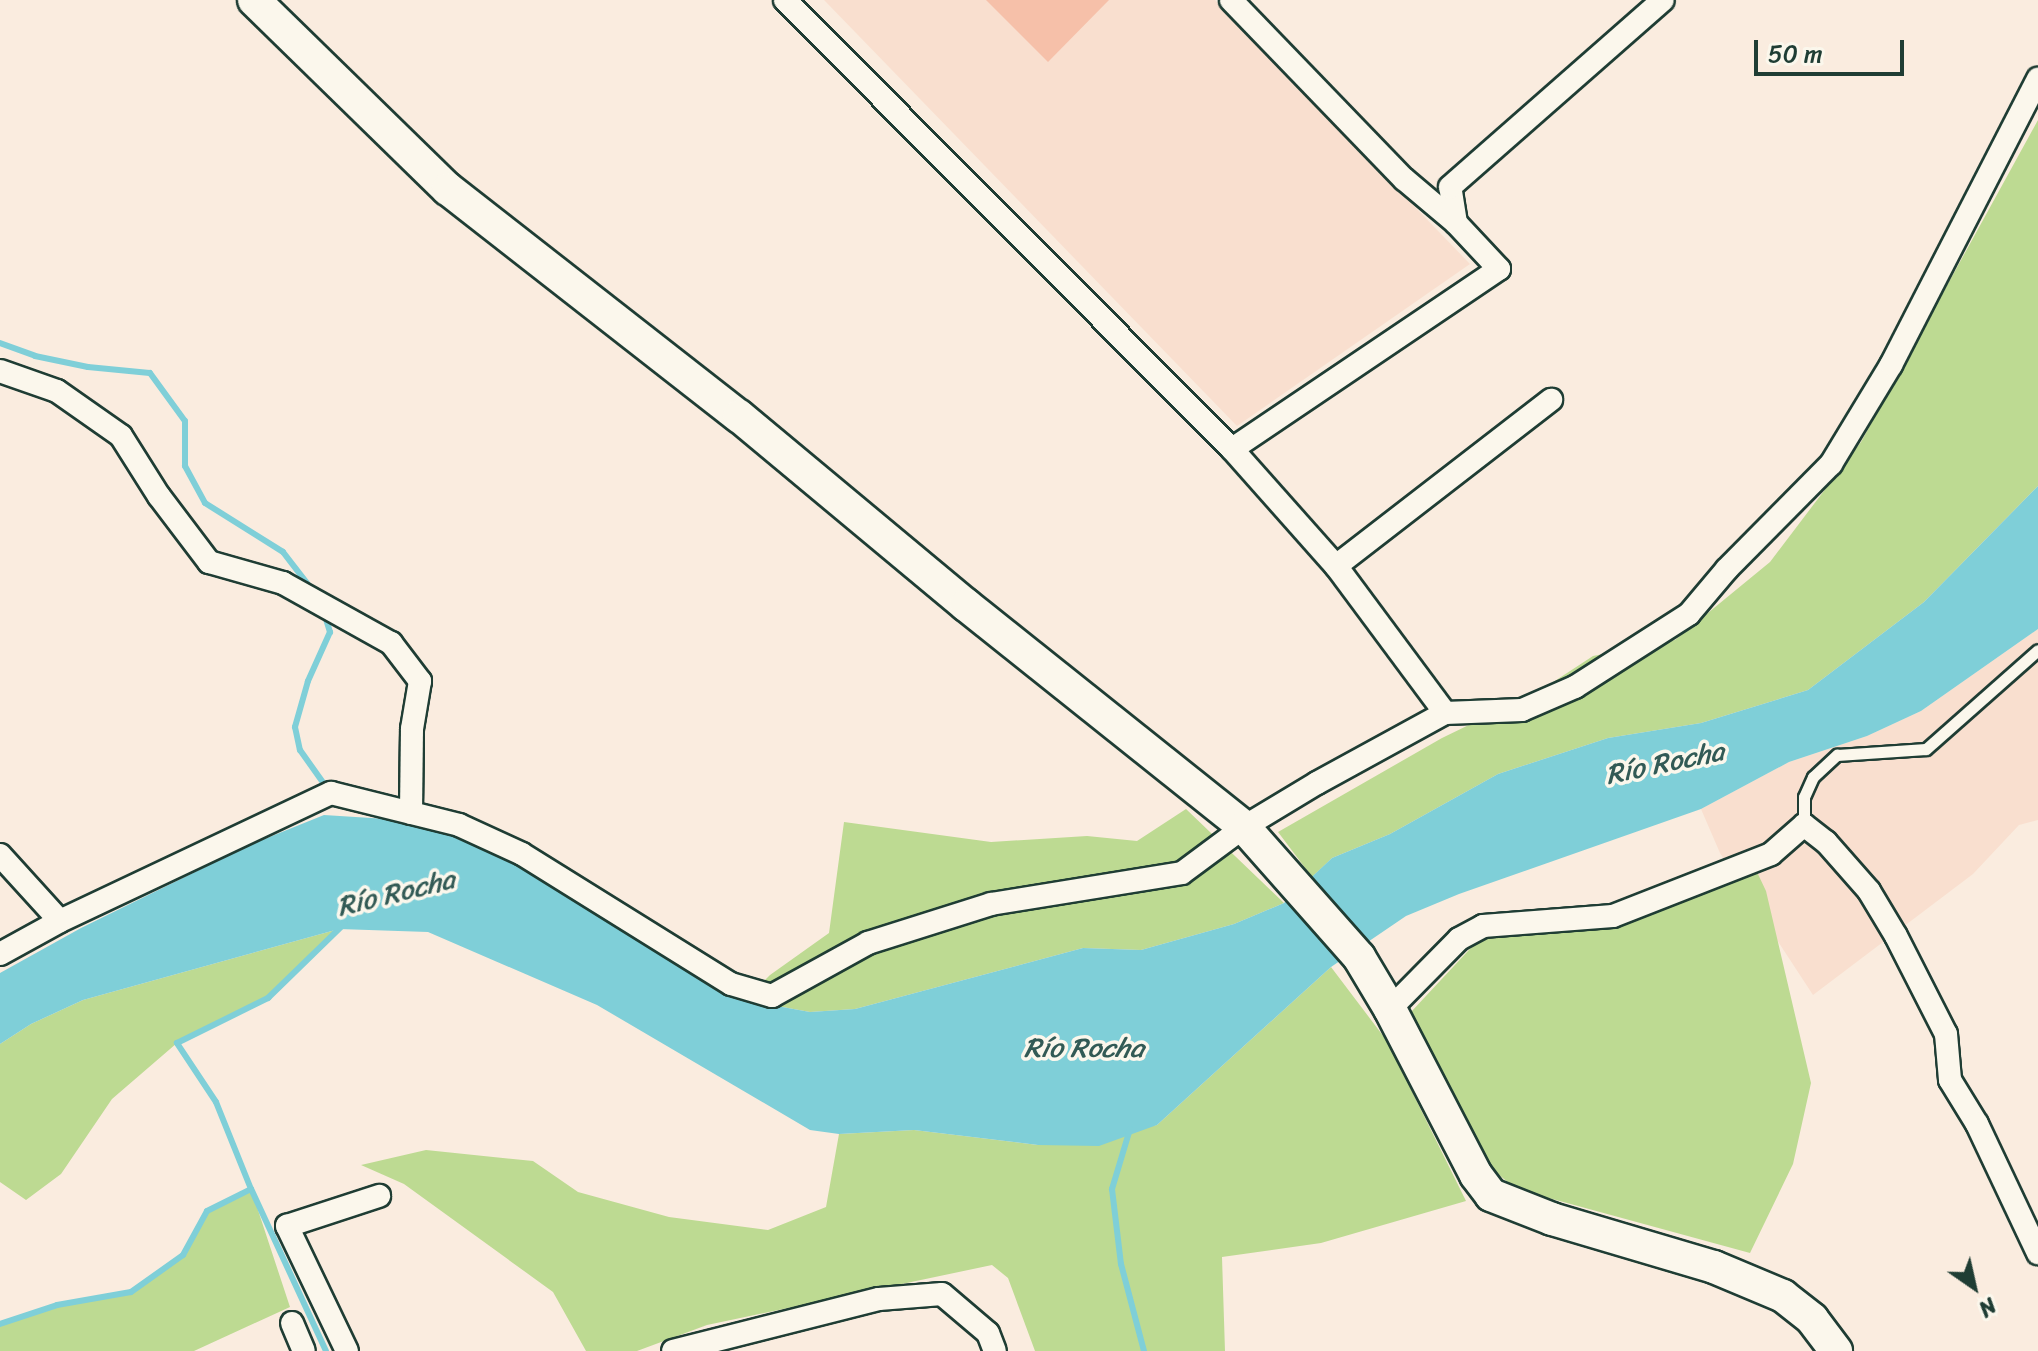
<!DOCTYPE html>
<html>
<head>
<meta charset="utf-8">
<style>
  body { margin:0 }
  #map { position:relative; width:2038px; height:1351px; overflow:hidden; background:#faecdf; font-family:Sriracha,sans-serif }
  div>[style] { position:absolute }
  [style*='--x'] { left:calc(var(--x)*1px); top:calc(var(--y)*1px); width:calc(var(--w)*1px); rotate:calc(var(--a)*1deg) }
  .built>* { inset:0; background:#f9dfcf }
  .green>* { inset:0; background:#bdda92 }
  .water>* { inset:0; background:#7fcfd8 }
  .stream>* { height:6px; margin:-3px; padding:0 3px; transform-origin:3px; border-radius:3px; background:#7fcfd8 }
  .building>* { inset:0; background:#f6c0a9 }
  .roads { filter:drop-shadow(2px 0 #1f3d34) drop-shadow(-2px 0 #1f3d34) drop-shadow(0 2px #1f3d34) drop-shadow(0 -2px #1f3d34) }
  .service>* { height:11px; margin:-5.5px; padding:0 5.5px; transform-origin:5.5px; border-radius:5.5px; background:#fbf7ec }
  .minor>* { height:22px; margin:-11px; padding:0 11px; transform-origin:11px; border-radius:11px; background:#fbf7ec }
  .secondary>* { height:32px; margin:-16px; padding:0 16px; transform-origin:16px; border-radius:16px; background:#fbf7ec }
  span { translate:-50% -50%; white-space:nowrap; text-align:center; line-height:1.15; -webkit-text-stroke:7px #fbf7ec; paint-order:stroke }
  .water-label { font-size:28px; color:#325a55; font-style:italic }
  .north { position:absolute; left:1934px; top:1247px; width:80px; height:80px; -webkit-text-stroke:6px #fbf7ec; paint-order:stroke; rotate:146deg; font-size:22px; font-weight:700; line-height:32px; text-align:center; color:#1f3d34 }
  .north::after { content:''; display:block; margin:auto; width:28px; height:36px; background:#1f3d34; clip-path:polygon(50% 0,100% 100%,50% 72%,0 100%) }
  .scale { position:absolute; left:1754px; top:40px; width:150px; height:36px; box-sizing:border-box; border:4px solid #1f3d34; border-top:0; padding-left:10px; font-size:24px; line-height:28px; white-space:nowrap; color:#1f3d34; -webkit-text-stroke:6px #fbf7ec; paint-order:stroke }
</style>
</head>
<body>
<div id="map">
  <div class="built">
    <div style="clip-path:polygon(824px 0,1215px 0,1470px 264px,1237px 426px)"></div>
    <div style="clip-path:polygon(2038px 629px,2038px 820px,2019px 825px,1973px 874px,1813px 995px,1720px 853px,1701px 809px,1789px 762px,1867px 736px,1921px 711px)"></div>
  </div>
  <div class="green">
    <div style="clip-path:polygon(2038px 120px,2038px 486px,1924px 602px,1808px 690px,1701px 723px,1608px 738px,1498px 774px,1390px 834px,1332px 858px,1312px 877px,1278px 832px,1442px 738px,1541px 690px,1593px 656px,1675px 640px,1770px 562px,1861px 442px)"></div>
    <div style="clip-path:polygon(1186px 809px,1284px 903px,1234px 924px,1141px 950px,1083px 948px,855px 1009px,810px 1012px,745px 1000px,770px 975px,829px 933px,844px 822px,991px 842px,1087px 836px,1137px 841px)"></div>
    <div style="clip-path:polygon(1757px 872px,1766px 891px,1811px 1083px,1793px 1164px,1750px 1253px,1516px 1189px,1492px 1169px,1411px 1012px,1482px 936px,1619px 926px)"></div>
    <div style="clip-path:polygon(339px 929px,268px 998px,177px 1043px,112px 1099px,61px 1174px,26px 1200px,0 1182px,0 1044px,31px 1024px,83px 1000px)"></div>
    <div style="clip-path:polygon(1331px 967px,1387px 1041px,1466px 1201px,1321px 1243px,1222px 1257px,1225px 1351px,1035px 1351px,1008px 1278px,992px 1265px,707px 1325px,637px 1351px,586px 1351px,553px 1292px,404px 1184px,361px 1165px,426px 1150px,533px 1161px,578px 1192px,669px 1217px,768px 1230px,826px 1207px,839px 1134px,914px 1130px,1038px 1145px,1157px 1125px)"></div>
    <div style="clip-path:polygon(251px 1189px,290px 1307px,194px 1351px,0 1351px,0 1324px,57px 1305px,131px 1292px,183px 1255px,207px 1211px)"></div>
  </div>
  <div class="water">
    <div style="clip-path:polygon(2038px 486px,2038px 629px,1921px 711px,1867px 736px,1789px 762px,1701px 809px,1459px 894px,1406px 916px,1331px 967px,1157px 1125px,1099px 1146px,1038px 1145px,914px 1130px,839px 1134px,810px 1130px,597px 1005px,428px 932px,339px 929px,83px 1000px,31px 1024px,0 1044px,0 973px,81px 928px,252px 844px,324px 815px,387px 819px,475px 839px,745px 1000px,810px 1012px,855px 1009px,1083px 948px,1141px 950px,1234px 924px,1284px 903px,1332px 858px,1390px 834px,1498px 774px,1608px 738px,1701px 723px,1808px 690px,1924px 602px)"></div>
  </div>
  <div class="stream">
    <div style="--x:0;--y:343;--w:37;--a:20"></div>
    <div style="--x:35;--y:356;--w:54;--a:11.7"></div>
    <div style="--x:88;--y:367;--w:62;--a:5.5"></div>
    <div style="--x:150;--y:373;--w:59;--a:53.9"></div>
    <div style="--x:185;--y:421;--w:45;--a:90"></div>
    <div style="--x:185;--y:466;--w:42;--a:61.6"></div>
    <div style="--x:205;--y:503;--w:92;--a:32.1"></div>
    <div style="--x:283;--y:552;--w:44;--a:52.4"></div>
    <div style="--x:326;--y:619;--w:14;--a:73"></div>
    <div style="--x:330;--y:632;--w:54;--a:114.2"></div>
    <div style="--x:308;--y:681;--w:48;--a:105.8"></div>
    <div style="--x:295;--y:727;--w:24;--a:78"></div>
    <div style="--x:300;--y:750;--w:50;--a:54.7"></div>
    <div style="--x:1130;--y:1129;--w:63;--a:106.7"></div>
    <div style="--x:1112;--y:1189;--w:76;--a:83.2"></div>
    <div style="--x:1121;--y:1264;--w:90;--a:75.2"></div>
    <div style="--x:0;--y:1324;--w:60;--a:-18.4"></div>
    <div style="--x:57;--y:1305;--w:75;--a:-10"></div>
    <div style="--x:131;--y:1292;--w:64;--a:-35.4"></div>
    <div style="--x:183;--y:1255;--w:50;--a:-61.4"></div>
    <div style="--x:207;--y:1211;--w:49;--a:-26.6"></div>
    <div style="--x:326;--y:1351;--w:179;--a:-114.8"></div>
    <div style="--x:251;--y:1189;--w:94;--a:-111.9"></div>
    <div style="--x:216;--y:1102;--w:71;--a:-123.5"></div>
    <div style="--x:177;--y:1043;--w:102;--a:-26.3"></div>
    <div style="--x:268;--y:998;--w:107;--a:-44.2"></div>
  </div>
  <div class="building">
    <div style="clip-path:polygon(986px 0,1109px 0,1048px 62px)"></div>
  </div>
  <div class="roads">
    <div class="service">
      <div style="--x:1804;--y:825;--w:28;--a:-90"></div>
      <div style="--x:1804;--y:797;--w:22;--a:-66"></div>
      <div style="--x:1813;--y:777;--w:33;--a:-43"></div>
      <div style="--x:1837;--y:755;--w:89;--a:-3.9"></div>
      <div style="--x:1926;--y:749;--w:149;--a:-41.5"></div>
    </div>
    <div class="minor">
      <div style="--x:785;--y:0;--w:634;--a:45.13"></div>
      <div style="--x:1232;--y:449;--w:157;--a:48.4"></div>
      <div style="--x:1336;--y:566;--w:183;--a:53.4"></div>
      <div style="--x:1231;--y:0;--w:249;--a:46"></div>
      <div style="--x:1404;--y:179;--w:68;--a:40.2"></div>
      <div style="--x:1456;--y:223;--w:63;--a:46.9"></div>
      <div style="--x:1499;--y:269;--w:322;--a:146"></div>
      <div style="--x:1456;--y:223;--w:36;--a:-99"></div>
      <div style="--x:1450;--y:187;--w:283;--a:-41.3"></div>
      <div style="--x:0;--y:371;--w:60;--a:19.3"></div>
      <div style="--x:57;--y:391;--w:78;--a:35.1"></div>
      <div style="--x:121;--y:436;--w:71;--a:57.7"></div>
      <div style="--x:159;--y:496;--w:83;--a:52.9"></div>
      <div style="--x:209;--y:562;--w:77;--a:15.8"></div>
      <div style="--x:283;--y:583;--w:124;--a:29.1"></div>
      <div style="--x:391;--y:643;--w:48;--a:52.7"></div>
      <div style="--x:420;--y:681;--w:49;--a:99.5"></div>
      <div style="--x:412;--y:729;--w:84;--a:90.7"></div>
      <div style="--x:1336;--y:566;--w:272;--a:-37.7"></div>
      <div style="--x:0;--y:855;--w:89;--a:47.7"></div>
      <div style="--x:0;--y:954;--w:68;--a:-28.8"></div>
      <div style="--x:60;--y:921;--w:300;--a:-25.3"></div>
      <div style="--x:331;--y:793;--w:132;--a:14"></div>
      <div style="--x:459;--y:825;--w:69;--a:24.7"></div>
      <div style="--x:522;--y:854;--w:246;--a:31.9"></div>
      <div style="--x:731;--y:984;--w:43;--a:16.3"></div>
      <div style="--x:772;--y:996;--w:110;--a:-28.9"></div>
      <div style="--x:868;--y:943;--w:129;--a:-17.6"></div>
      <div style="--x:991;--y:904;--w:193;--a:-9.2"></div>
      <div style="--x:1182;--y:873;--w:77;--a:-36.6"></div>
      <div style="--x:1244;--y:827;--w:85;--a:-31.1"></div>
      <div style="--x:1317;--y:783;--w:146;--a:-28.7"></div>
      <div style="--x:1445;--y:713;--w:77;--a:-2.2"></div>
      <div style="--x:1522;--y:710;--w:58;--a:-23.5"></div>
      <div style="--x:1575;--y:687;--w:135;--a:-32.6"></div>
      <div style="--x:1689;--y:614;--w:59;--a:-49.8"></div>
      <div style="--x:1727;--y:569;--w:148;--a:-45.3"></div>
      <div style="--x:1831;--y:464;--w:116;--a:-58.8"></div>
      <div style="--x:1891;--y:365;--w:322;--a:-62.8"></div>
      <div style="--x:1390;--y:1009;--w:98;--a:-45.4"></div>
      <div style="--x:1459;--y:939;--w:27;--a:-28"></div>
      <div style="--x:1483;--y:926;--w:130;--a:-4.4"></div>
      <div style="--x:1613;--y:916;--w:170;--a:-21.4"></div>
      <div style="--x:1771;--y:854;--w:44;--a:-41.3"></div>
      <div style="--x:1804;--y:825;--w:28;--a:38"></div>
      <div style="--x:1826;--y:842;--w:65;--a:48.7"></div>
      <div style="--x:1869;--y:891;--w:52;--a:59"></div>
      <div style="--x:1896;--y:936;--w:110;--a:63"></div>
      <div style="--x:1946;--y:1034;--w:46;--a:85"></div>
      <div style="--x:1950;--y:1080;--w:52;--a:58.5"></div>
      <div style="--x:1977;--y:1124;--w:143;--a:64.7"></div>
      <div style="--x:292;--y:1323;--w:30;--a:67"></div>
      <div style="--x:347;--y:1351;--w:139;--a:-115.6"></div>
      <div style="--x:287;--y:1226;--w:97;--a:-18.1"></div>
      <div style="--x:673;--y:1351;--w:212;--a:-14.2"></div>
      <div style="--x:879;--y:1299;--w:63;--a:-4.5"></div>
      <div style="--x:942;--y:1294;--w:60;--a:40.3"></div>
      <div style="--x:988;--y:1333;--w:19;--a:69"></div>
    </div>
    <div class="secondary">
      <div style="--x:254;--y:0;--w:271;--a:44.3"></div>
      <div style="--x:448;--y:189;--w:369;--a:38"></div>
      <div style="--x:739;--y:416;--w:295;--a:39.8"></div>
      <div style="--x:966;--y:605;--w:356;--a:38.6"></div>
      <div style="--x:1244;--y:827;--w:174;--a:48.5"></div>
      <div style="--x:1359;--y:957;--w:61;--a:59.2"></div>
      <div style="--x:1390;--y:1009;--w:187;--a:62.6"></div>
      <div style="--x:1476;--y:1175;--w:25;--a:53"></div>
      <div style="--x:1491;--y:1195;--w:66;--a:21.5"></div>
      <div style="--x:1552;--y:1219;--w:169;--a:16.5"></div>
      <div style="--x:1714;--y:1267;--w:75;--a:22.8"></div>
      <div style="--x:1783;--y:1296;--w:37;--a:38"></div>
      <div style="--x:1812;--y:1319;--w:40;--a:53"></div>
    </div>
  </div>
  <div class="water-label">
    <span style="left:1665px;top:763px;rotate:-12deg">Río Rocha</span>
    <span style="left:396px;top:893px;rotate:-14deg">Río Rocha</span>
    <span style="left:1084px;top:1048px">Río Rocha</span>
  </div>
  <div class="north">N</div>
  <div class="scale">50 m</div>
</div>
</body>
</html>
